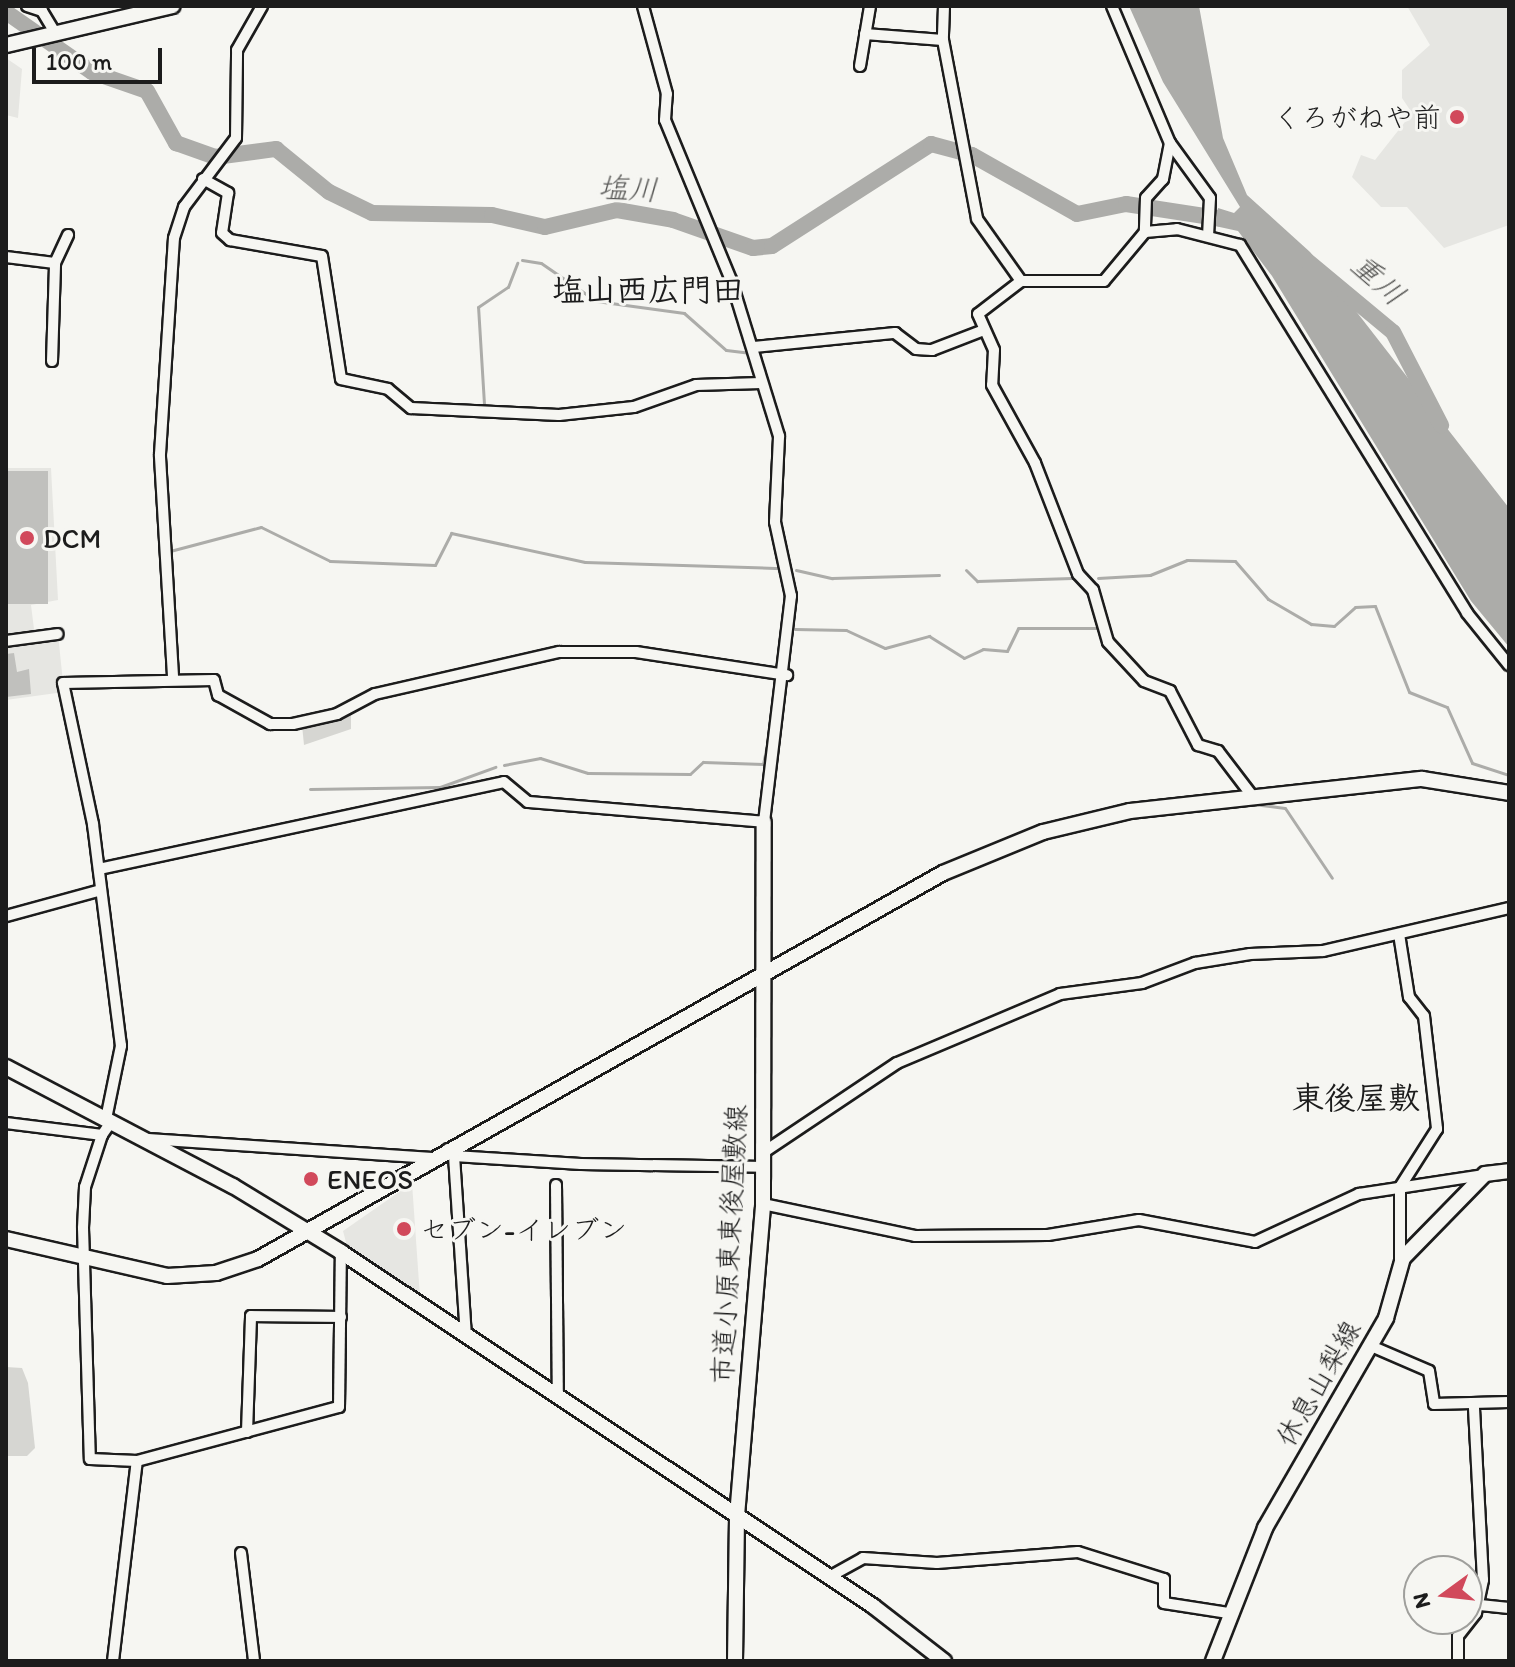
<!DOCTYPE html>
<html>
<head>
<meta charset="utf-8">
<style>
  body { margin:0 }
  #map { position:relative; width:1515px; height:1667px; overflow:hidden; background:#f6f6f2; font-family:Itim,"Klee One",sans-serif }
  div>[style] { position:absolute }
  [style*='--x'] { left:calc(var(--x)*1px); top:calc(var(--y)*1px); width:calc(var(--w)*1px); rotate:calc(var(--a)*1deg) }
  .built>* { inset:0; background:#e6e6e2 }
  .green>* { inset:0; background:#d6d6d2 }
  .water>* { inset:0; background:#acaca9 }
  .stream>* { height:3px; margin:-1.5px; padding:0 1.5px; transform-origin:1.5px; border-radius:1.5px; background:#acaca9 }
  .river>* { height:16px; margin:-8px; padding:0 8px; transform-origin:8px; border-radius:8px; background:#acaca9 }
  .building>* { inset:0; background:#c0c0bd; transform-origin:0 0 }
  .roads { filter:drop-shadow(2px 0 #1c1c1c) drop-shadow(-2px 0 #1c1c1c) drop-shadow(0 2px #1c1c1c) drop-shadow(0 -2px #1c1c1c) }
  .street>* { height:10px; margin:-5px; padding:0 5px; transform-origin:5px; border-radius:5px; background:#f6f6f2 }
  .secondary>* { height:14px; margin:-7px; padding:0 7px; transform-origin:7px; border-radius:7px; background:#f6f6f2 }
  .dots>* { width:22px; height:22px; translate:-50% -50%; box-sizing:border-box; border:4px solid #f6f6f2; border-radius:50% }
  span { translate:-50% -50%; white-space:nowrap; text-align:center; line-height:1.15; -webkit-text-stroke:6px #f6f6f2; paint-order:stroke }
  .poi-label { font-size:28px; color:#1c1c1c }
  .right { translate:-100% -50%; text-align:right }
  .left { translate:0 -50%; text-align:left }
  .street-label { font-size:28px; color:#1c1c1c }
  .water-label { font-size:30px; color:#565654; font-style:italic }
  .quarter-label { font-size:32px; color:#1c1c1c; font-weight:700 }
  .frame { position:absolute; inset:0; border:8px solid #1c1c1c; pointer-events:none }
  .north { position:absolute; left:1403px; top:1555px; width:80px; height:80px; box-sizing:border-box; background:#f6f6f2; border:2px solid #9f9f9c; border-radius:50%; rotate:255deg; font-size:22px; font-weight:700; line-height:32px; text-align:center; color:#1c1c1c }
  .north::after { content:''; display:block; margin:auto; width:28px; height:36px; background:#d1495b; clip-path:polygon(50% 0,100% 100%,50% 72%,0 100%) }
  .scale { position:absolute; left:32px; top:48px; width:130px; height:36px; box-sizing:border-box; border:4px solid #1c1c1c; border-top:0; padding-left:10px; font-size:24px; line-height:28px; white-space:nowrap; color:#1c1c1c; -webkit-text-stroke:6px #f6f6f2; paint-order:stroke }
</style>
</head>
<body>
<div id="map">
  <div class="built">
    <div style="clip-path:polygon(1407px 6px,1509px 6px,1509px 225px,1444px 248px,1407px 207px,1381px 207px,1352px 177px,1361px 155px,1375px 160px,1412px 113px,1402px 98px,1402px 70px,1430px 45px)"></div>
    <div style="clip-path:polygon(6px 58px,22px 69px,18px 118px,6px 115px)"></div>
    <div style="clip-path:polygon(6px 468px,51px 468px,58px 600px,31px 605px,35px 637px,58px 634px,64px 692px,6px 700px)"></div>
    <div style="clip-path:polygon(412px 1183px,420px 1297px,347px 1246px,343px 1231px)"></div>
  </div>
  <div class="green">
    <div style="clip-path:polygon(351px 710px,351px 729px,304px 745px,302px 725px)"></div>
    <div style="clip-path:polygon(6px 1367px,22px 1368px,28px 1383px,35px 1448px,27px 1456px,6px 1456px)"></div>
  </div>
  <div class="water">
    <div style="clip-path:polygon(1129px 6px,1199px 6px,1223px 138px,1247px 195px,1310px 252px,1509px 508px,1509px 647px,1471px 601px,1272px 276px,1238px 231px,1215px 226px,1218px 208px,1234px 213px,1240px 207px,1163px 82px)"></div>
  </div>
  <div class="stream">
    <div style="--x:522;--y:260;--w:19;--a:9"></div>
    <div style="--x:541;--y:263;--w:67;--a:34.6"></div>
    <div style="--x:596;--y:301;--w:89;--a:7.8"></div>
    <div style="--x:684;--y:313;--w:56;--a:41.4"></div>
    <div style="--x:726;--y:350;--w:23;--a:7"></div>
    <div style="--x:484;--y:404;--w:97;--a:-93.5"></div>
    <div style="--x:478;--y:307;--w:36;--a:-34"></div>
    <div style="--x:508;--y:287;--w:26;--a:-69"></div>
    <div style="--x:170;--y:551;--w:94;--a:-14.8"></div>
    <div style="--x:261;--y:527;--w:77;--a:26.2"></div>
    <div style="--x:330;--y:561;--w:105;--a:2.2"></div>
    <div style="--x:435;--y:565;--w:36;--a:-63"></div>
    <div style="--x:451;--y:533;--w:137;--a:12.2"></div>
    <div style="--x:585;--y:562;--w:196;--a:1.8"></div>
    <div style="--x:796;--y:570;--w:37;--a:13"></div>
    <div style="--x:832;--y:578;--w:107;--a:-1.6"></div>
    <div style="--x:966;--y:570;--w:16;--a:45"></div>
    <div style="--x:977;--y:581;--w:95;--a:-1.8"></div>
    <div style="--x:1098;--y:578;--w:52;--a:-3.3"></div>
    <div style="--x:1150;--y:575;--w:40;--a:-22"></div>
    <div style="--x:1187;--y:560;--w:48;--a:1.2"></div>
    <div style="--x:1235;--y:561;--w:50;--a:49"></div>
    <div style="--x:1268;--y:599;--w:50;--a:30.2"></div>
    <div style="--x:1311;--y:624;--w:23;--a:5"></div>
    <div style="--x:1334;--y:626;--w:28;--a:-42"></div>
    <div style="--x:1355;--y:607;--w:20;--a:-3"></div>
    <div style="--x:1375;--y:606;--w:92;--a:68.4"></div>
    <div style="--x:1409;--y:692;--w:41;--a:21.5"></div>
    <div style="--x:1447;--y:707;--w:61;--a:65.9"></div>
    <div style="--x:1472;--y:763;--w:39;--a:18"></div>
    <div style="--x:782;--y:623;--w:10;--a:90"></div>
    <div style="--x:795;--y:629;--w:51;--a:1.1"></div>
    <div style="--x:846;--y:630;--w:43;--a:24.8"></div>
    <div style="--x:885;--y:648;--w:46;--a:-15.3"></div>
    <div style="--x:929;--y:636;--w:41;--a:32.2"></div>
    <div style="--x:964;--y:658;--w:21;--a:-25"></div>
    <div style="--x:983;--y:649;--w:24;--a:5"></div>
    <div style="--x:1007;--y:651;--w:25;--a:-64"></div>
    <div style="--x:1018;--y:628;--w:83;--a:0"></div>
    <div style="--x:1173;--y:707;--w:20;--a:63"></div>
    <div style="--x:1197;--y:748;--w:15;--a:23"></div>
    <div style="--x:504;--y:765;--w:37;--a:-11"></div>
    <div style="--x:540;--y:758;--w:50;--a:17.4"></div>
    <div style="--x:588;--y:773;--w:102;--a:0.6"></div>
    <div style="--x:690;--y:774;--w:18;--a:-43"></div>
    <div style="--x:703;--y:762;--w:60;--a:1.9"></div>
    <div style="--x:763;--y:764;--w:29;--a:-78"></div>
    <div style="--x:310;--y:789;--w:130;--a:-0.9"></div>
    <div style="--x:440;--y:787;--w:59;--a:-20"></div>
    <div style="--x:1253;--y:804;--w:32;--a:7"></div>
    <div style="--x:1285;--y:808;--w:84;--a:56.1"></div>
  </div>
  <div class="river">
    <div style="--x:6;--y:12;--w:105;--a:34.9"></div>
    <div style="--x:92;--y:72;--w:58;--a:19.1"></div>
    <div style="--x:147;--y:91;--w:60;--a:60.9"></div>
    <div style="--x:176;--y:143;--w:41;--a:19.7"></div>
    <div style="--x:215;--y:157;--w:62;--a:-7.5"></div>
    <div style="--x:276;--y:149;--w:68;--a:39.1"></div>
    <div style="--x:329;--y:192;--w:48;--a:26"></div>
    <div style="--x:372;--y:213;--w:120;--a:1"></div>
    <div style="--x:492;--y:215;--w:54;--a:12.8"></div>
    <div style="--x:545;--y:227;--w:74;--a:-13.3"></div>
    <div style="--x:617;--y:210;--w:57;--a:10.1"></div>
    <div style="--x:673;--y:220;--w:85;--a:19.3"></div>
    <div style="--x:753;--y:248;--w:19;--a:-6"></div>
    <div style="--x:772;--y:246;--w:189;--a:-32.7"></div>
    <div style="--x:931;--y:144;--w:42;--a:15"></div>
    <div style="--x:972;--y:155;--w:120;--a:29.3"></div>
    <div style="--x:1077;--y:214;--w:50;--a:-11.5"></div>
    <div style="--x:1126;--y:204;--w:99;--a:8.7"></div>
    <div style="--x:1305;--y:259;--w:114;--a:39.7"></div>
    <div style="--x:1393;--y:332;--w:105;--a:62.7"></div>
  </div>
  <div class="building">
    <div style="left:48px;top:471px;width:133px;height:42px;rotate:90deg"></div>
    <div style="clip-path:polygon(14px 653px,17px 672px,29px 669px,31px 694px,6px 697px,6px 654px)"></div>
  </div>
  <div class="roads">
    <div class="street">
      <div style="--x:27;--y:6;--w:16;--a:18"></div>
      <div style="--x:42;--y:11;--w:26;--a:59"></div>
      <div style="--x:944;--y:6;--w:34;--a:92"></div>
      <div style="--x:943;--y:40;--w:182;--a:79.2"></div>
      <div style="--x:977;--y:219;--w:76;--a:54.6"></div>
      <div style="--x:1112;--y:6;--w:149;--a:67.1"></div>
      <div style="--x:1170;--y:143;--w:37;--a:101"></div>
      <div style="--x:1163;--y:179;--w:25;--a:132"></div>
      <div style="--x:1146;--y:198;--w:34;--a:92"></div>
      <div style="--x:1145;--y:232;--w:64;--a:129.9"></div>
      <div style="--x:1104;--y:281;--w:83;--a:180"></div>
      <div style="--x:1021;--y:281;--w:54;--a:142.5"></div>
      <div style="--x:978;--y:314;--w:39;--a:66"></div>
      <div style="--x:994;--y:350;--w:35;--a:93"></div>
      <div style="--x:992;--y:385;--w:89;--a:61.1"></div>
      <div style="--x:1035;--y:463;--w:119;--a:68.8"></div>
      <div style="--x:1078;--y:574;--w:22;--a:47"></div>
      <div style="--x:1093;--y:590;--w:54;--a:73.9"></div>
      <div style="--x:1108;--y:642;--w:53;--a:47.3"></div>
      <div style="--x:1144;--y:681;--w:28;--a:21"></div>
      <div style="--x:1170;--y:691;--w:61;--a:62.6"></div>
      <div style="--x:1198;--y:745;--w:21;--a:17"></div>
      <div style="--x:1218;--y:751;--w:58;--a:52.7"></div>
      <div style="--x:865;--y:34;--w:78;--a:4.4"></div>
      <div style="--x:860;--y:66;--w:61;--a:-80.5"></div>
      <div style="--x:1170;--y:143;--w:68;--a:54"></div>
      <div style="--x:1210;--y:198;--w:36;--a:93"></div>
      <div style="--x:203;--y:179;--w:29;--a:29"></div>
      <div style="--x:228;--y:193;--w:40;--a:98.5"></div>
      <div style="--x:222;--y:233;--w:11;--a:41"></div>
      <div style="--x:230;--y:240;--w:93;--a:9.9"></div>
      <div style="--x:322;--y:256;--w:124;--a:81.2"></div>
      <div style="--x:341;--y:379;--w:48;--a:12"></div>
      <div style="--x:388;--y:389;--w:30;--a:40"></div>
      <div style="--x:411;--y:408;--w:148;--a:2.7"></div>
      <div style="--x:559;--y:415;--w:75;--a:-6.1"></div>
      <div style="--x:634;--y:407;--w:66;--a:-19.5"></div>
      <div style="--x:696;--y:385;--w:65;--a:-1.8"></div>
      <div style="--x:1145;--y:232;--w:32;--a:-5"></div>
      <div style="--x:1177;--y:229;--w:65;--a:14.3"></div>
      <div style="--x:1240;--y:245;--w:432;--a:58.3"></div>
      <div style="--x:1467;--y:613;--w:67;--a:51.1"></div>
      <div style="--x:6;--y:257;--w:49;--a:7"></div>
      <div style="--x:754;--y:347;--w:142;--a:-5.7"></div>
      <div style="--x:895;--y:333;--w:26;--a:37"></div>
      <div style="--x:916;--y:349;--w:16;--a:4"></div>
      <div style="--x:932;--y:350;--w:56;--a:-21"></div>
      <div style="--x:52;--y:361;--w:98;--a:-88.2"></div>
      <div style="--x:55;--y:263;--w:31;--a:-65"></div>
      <div style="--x:6;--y:641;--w:52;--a:-7.7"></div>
      <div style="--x:173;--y:676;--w:222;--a:-93.4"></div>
      <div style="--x:160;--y:454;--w:216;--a:-86.3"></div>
      <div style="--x:174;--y:238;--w:33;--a:-72"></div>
      <div style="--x:184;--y:207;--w:86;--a:-53"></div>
      <div style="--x:236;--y:138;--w:88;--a:-89.3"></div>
      <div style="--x:237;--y:50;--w:51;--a:-60.4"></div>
      <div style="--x:99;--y:869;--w:414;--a:-12.1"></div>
      <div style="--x:504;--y:782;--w:31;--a:40"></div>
      <div style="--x:528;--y:802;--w:237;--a:4.8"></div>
      <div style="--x:764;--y:822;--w:228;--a:-83.2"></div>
      <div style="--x:791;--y:596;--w:76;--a:-102.2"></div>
      <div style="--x:775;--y:522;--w:86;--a:-87.3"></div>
      <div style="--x:779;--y:436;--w:163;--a:-107.1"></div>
      <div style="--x:731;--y:280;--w:173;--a:-112.4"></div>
      <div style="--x:665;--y:120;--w:26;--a:-86"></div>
      <div style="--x:667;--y:94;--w:91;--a:-105.3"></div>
      <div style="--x:6;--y:916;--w:98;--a:-15.3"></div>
      <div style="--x:1399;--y:934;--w:64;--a:81"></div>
      <div style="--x:1409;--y:997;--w:24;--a:52"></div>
      <div style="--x:1424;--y:1016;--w:114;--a:83.4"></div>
      <div style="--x:1437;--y:1129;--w:69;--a:122.5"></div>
      <div style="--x:1400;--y:1187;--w:76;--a:90"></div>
      <div style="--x:106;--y:1119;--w:75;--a:-78.4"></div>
      <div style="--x:121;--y:1046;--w:224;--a:-97.2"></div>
      <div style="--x:93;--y:824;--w:144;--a:-102"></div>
      <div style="--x:63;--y:683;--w:151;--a:-1.1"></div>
      <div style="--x:214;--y:680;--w:16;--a:75"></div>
      <div style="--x:218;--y:695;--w:60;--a:29.1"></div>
      <div style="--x:270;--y:724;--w:23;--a:0"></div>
      <div style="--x:293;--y:724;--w:45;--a:-12.8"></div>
      <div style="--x:337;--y:714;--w:43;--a:-27.8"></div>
      <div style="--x:375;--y:694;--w:189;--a:-12.9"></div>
      <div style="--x:559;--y:652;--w:77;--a:0"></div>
      <div style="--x:636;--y:652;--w:153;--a:8.7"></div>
      <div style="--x:6;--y:1123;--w:97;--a:7.1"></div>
      <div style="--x:102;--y:1135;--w:16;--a:-55"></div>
      <div style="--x:102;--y:1135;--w:55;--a:108.1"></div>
      <div style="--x:85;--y:1187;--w:41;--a:92.8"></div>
      <div style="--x:83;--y:1228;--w:231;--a:88.3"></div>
      <div style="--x:90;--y:1459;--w:47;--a:2.4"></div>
      <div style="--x:137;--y:1461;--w:209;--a:-15"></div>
      <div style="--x:339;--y:1407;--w:155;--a:-89.3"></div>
      <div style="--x:148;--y:1139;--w:285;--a:3.8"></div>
      <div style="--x:448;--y:1149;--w:9;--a:49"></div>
      <div style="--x:454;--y:1156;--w:127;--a:3.6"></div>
      <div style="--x:581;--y:1164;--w:183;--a:0.9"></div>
      <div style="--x:764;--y:1152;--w:160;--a:-33.8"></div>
      <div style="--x:897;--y:1063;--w:177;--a:-22.9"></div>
      <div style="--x:1060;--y:994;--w:83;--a:-7.6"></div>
      <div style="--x:1142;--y:983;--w:57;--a:-20.7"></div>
      <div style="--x:1195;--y:963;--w:56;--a:-9.3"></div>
      <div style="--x:1250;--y:954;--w:73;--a:-2.4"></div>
      <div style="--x:1323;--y:951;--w:191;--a:-13"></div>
      <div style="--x:454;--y:1156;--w:180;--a:86.2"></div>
      <div style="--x:556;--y:1185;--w:212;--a:89.5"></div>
      <div style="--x:763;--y:1204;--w:155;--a:11.9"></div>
      <div style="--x:915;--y:1236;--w:133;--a:-0.4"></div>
      <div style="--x:1048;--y:1235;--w:92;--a:-9.4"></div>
      <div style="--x:1139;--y:1220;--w:118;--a:10.7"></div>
      <div style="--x:1255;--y:1242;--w:115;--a:-24.8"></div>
      <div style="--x:1359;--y:1194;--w:125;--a:-8.7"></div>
      <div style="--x:1371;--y:1346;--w:63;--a:23.3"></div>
      <div style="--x:1429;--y:1371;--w:33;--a:81"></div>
      <div style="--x:1434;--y:1404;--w:75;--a:-1.5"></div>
      <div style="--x:247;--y:1432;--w:116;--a:-88"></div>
      <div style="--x:251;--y:1316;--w:90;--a:0.6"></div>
      <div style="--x:241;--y:1553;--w:109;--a:83.1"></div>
      <div style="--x:829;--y:1577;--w:39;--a:-29"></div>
      <div style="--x:863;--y:1558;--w:74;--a:3.9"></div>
      <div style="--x:937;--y:1563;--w:141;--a:-4.5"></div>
      <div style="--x:1078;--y:1552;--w:90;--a:17.4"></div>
      <div style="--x:1164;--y:1579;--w:24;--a:90"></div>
      <div style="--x:1164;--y:1603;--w:65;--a:8.9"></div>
      <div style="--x:1480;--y:1605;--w:29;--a:6"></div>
      <div style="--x:113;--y:1661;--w:201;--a:-83.2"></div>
      <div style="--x:1458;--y:1661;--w:25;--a:-90"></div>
      <div style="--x:1458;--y:1636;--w:29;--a:-52"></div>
      <div style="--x:1476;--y:1613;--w:34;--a:-78"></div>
      <div style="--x:1483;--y:1580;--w:174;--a:-93"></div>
    </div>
    <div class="secondary">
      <div style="--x:6;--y:45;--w:171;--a:-13.2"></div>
      <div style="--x:6;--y:1067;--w:256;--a:27.7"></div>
      <div style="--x:233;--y:1186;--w:127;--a:31.4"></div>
      <div style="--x:341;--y:1252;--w:639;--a:33.64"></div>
      <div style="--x:873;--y:1606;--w:90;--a:37.8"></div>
      <div style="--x:6;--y:1239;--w:165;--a:12.9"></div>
      <div style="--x:167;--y:1276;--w:49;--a:-3.5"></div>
      <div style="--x:216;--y:1273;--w:44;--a:-18.4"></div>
      <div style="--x:258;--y:1259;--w:786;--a:-29.4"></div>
      <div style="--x:943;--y:873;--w:108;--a:-22.3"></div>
      <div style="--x:1043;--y:832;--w:89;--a:-13.6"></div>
      <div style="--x:1130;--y:811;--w:294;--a:-6.3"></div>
      <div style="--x:1422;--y:779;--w:88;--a:9.1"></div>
      <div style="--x:735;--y:1661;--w:145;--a:-89.2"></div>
      <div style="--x:737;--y:1516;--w:313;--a:-85.2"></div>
      <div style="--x:763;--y:1204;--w:382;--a:-89.9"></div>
      <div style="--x:1213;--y:1661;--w:143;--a:-68.6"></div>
      <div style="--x:1265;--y:1528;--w:242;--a:-60"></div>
      <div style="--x:1386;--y:1318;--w:62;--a:-74.2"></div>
      <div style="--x:1403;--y:1258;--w:117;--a:-45.7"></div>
      <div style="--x:1485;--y:1174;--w:24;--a:-7"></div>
    </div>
  </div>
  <div class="dots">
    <div style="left:1457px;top:117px;background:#d1495b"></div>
    <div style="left:27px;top:538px;background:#d1495b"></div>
    <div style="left:311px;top:1179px;background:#d1495b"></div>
    <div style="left:404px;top:1229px;background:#d1495b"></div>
  </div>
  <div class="poi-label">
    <span class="right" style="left:1441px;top:117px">くろがねや前</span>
    <span class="left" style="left:43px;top:538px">DCM</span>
    <span class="left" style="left:327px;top:1179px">ENEOS</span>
    <span class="left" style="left:420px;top:1229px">セブン-イレブン</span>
  </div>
  <div class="street-label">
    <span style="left:729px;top:1244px;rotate:-87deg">市道小原東東後屋敷線</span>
    <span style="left:1318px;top:1383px;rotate:-60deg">休息山梨線</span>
  </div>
  <div class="water-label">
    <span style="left:628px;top:189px;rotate:3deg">塩川</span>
    <span style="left:1378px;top:280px;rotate:42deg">重川</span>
  </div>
  <div class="quarter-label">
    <span style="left:648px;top:290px">塩山西広門田</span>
    <span style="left:1356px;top:1098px">東後屋敷</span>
  </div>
  <div class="frame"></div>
  <div class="north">N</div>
  <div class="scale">100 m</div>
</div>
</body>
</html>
